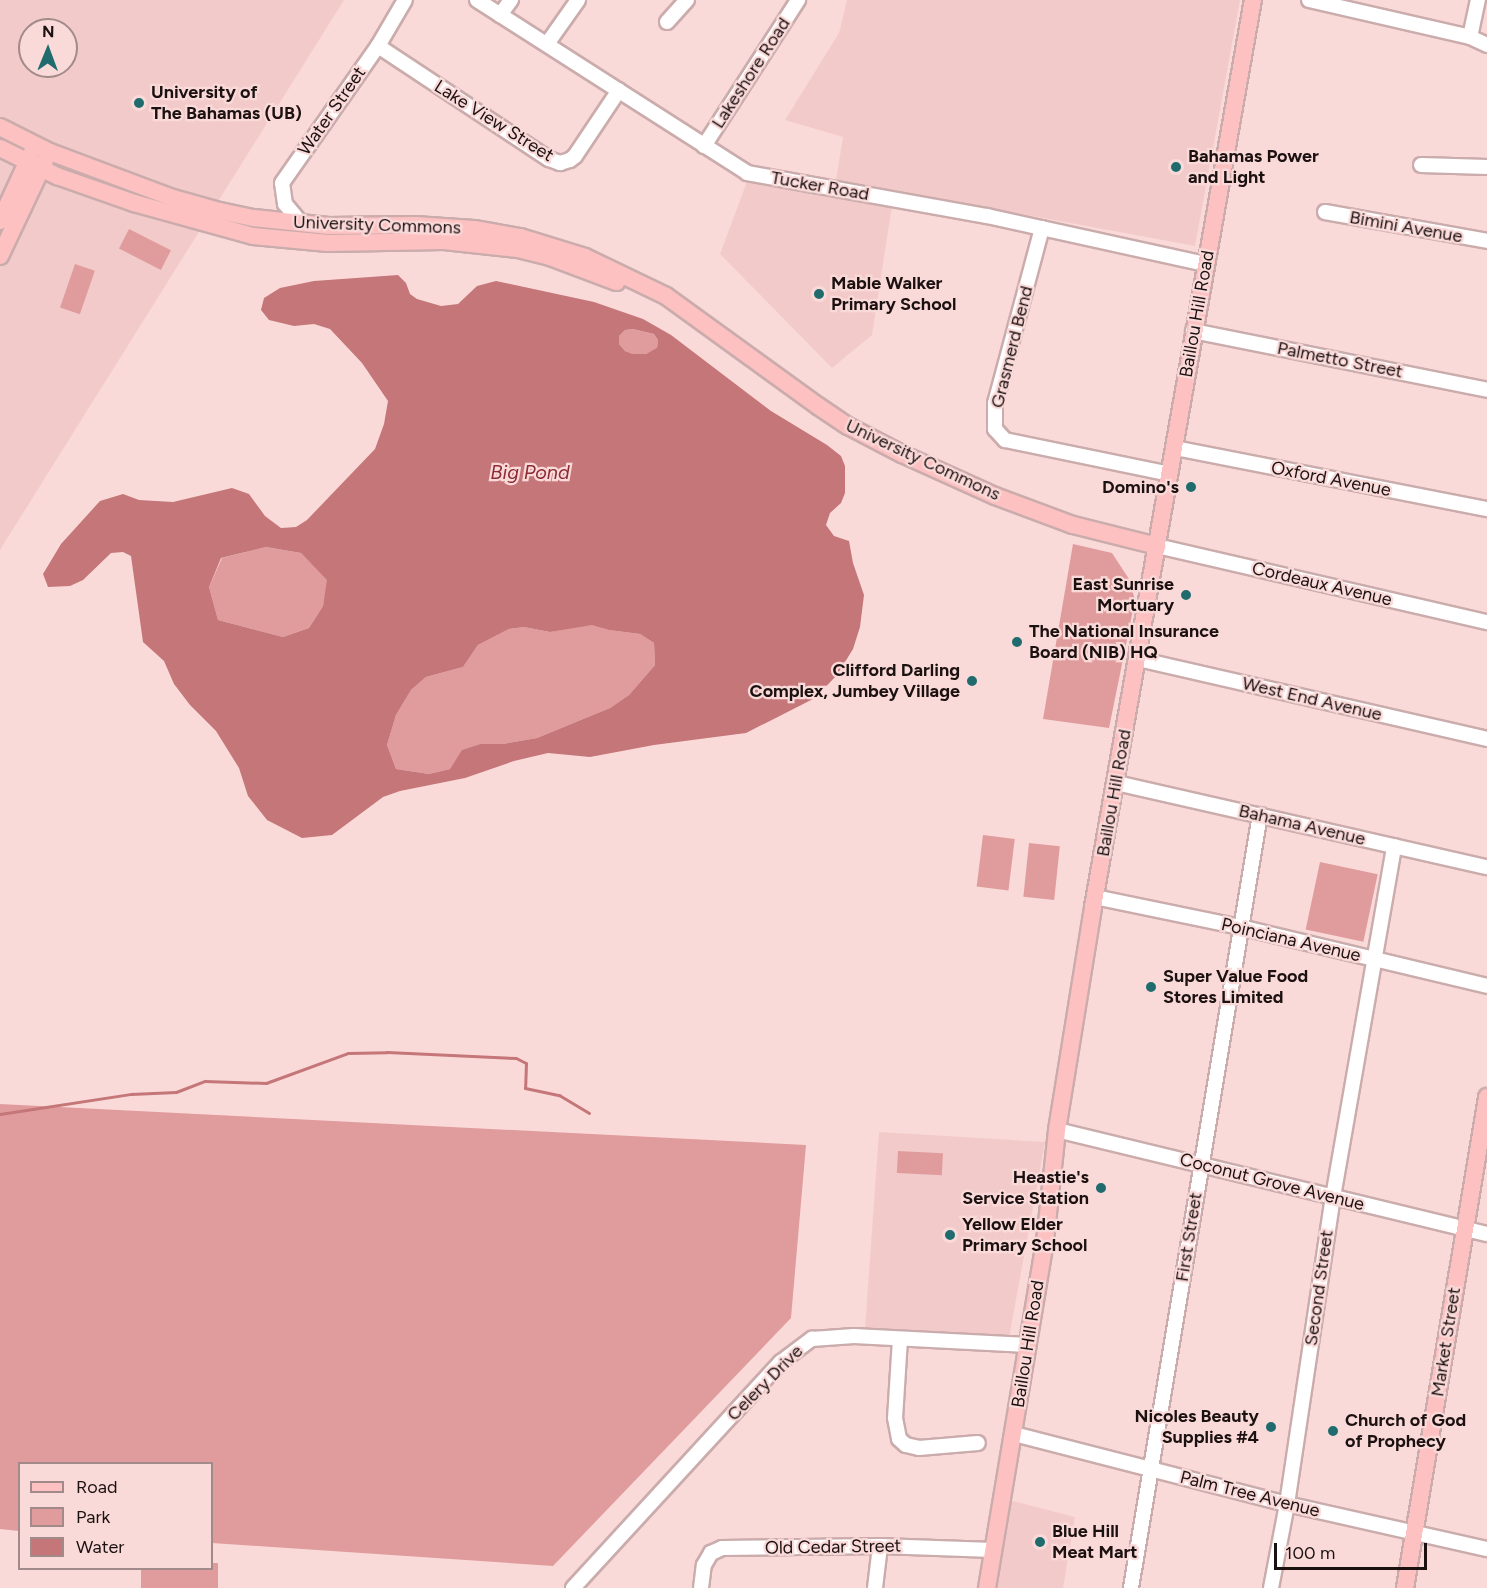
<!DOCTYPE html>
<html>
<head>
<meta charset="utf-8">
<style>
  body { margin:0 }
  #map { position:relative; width:1487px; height:1588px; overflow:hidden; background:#fadad9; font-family:Figtree,sans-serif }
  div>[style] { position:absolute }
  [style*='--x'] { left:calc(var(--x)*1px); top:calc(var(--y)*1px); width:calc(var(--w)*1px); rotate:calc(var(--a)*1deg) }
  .built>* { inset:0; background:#f3caca }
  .green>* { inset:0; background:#e09c9d; transform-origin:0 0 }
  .water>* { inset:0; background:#c57678 }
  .stream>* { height:3px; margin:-1.5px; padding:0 1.5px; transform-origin:1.5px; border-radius:1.5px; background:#c57678 }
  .roads { filter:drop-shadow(2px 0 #cbacac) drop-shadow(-2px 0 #cbacac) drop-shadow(0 2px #cbacac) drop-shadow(0 -2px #cbacac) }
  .minor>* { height:14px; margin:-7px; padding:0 7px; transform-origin:7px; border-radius:7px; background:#fff }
  .major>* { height:16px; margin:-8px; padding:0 8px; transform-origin:8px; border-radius:8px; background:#fec1c2 }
  .dots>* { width:16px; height:16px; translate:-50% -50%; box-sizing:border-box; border:3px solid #fadad9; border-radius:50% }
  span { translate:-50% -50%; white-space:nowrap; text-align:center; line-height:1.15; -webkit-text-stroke:4.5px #fadad9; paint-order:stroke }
  .street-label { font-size:18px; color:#1c1111 }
  .poi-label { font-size:18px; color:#1c1111; font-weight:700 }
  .left { translate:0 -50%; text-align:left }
  .right { translate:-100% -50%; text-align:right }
  .water-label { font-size:20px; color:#8b2b34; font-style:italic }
  .legend { position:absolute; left:18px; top:1462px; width:195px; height:108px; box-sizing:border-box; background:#fadad9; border:2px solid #a18a89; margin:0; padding:8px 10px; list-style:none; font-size:18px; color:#1c1111 }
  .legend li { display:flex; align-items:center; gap:12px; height:30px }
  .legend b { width:30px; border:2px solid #a18a89 }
  .north { position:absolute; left:18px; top:18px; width:60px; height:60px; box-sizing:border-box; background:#fadad9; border:2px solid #a18a89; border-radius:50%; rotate:1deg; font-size:16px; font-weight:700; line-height:24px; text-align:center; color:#1c1111 }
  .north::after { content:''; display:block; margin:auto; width:21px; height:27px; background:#1f6b6e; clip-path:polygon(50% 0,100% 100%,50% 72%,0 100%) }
  .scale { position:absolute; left:1274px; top:1543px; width:153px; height:27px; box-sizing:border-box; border:3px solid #1c1111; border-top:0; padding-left:8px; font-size:18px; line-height:21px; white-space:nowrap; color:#1c1111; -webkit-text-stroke:4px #fadad9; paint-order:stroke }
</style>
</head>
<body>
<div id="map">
  <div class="built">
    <div style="clip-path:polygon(evenodd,0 0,344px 0,0 550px,0 0,30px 30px,66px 30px,66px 66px,30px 66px,30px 30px)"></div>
    <div style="clip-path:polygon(847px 0,1240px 0,1195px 246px,836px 180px,843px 137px,785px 120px,839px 33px)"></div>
    <div style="clip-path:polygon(748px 179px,892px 206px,872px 335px,832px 368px,720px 254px)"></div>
    <div style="clip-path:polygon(879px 1132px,1045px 1142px,1009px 1338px,865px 1329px)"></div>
    <div style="clip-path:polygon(1009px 1500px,1075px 1517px,1063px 1588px,994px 1588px)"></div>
  </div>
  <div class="green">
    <div style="left:129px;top:229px;width:47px;height:22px;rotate:27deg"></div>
    <div style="left:75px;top:264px;width:21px;height:46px;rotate:19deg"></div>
    <div style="clip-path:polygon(633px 329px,654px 334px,658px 340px,657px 349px,646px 354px,633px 354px,625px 351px,619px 344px,619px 336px,625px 330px)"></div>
    <div style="clip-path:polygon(1073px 544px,1112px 553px,1129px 579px,1135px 600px,1109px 728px,1043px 719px)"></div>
    <div style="clip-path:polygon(266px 547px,301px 553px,328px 580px,323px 606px,309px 628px,283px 637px,218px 620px,209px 587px,222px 558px)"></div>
    <div style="clip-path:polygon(592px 624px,609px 630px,640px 634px,654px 643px,655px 665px,629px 695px,610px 708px,537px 738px,503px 744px,480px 744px,463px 750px,450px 769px,429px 774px,396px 769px,387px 745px,396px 715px,411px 690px,426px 677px,463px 667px,478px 645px,509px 629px,524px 627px,550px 632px)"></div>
    <div style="left:983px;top:835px;width:32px;height:52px;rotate:7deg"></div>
    <div style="left:1029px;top:843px;width:31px;height:54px;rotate:6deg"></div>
    <div style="left:1320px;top:862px;width:59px;height:69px;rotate:12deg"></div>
    <div style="clip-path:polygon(0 1104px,806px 1145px,791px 1318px,553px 1566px,212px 1543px,212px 1464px,20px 1464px,19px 1531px,0 1529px)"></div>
    <div style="left:898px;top:1151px;width:45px;height:22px;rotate:3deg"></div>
    <div style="clip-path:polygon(212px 1563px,218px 1563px,218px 1588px,141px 1588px,141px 1569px,212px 1568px)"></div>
  </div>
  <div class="water">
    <div style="clip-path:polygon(evenodd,398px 275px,406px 283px,410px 294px,417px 299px,441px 306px,458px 304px,477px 286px,496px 281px,594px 302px,643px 319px,671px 335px,771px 411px,827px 445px,841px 456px,845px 466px,845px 493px,841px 503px,830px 513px,826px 525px,834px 536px,849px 541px,853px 563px,864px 595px,860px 627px,853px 649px,837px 675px,815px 698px,746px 733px,654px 745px,590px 757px,548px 753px,514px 761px,465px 778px,400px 791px,383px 797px,332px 835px,302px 838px,267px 820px,248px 796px,239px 768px,216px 731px,190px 705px,174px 684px,164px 661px,143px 642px,131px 556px,123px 552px,111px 553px,83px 580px,70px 586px,48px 587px,43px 574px,61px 544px,100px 501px,123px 494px,139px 500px,173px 502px,232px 488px,249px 494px,265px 516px,281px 528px,296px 527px,307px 520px,375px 449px,384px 424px,388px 401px,362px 363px,330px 329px,314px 324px,294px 326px,269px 320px,261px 310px,264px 298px,280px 288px,314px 281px,398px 275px,633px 329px,654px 334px,658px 340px,657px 348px,646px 354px,633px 354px,625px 351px,619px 344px,619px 336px,625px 330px,633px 329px,398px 275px,266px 547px,301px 553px,327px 580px,323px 606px,309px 628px,283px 637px,218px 620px,209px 587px,221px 558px,266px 547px,398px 275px,592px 625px,609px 630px,640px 634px,654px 643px,655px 665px,629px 695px,610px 708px,537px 738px,503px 744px,480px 744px,462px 750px,450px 769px,429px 774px,396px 769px,387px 745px,396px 715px,411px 690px,426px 677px,463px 667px,478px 645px,509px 629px,524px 627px,550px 632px,592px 625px)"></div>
  </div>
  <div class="stream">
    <div style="--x:0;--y:1114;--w:133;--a:-8.7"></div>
    <div style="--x:131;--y:1094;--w:45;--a:-2.5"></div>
    <div style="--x:176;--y:1092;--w:31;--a:-21"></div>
    <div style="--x:205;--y:1081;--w:61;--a:1.9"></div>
    <div style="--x:266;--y:1083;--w:87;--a:-20.1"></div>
    <div style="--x:348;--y:1053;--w:39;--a:-1"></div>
    <div style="--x:387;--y:1052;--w:129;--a:2.7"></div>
    <div style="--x:516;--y:1058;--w:11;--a:27"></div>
    <div style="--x:526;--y:1063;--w:25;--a:92"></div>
    <div style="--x:525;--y:1088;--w:35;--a:12"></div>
    <div style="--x:559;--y:1095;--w:35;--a:31"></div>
  </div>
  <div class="roads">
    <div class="minor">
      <div style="--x:477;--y:0;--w:321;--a:32.6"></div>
      <div style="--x:747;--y:173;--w:244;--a:10.2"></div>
      <div style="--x:987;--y:216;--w:224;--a:12.4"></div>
      <div style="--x:1309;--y:0;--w:165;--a:12.9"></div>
      <div style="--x:1470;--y:37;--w:19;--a:25"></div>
      <div style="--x:500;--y:15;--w:19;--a:-54"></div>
      <div style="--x:667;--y:22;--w:30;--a:-48"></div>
      <div style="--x:1470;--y:37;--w:38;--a:-78"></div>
      <div style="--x:547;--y:44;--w:54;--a:-54.8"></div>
      <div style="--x:378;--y:46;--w:205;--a:33.5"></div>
      <div style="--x:549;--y:159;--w:12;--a:20"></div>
      <div style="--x:560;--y:163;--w:10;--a:-17"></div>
      <div style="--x:570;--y:160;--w:6;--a:-39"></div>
      <div style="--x:575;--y:156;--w:79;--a:-56.3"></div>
      <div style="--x:704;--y:146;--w:174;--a:-57.2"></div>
      <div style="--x:1421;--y:165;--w:66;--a:1.7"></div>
      <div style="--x:1325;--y:212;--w:165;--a:10.1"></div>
      <div style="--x:301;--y:223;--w:25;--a:-130"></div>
      <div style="--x:285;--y:204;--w:21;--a:-98"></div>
      <div style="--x:282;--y:183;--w:167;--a:-55"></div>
      <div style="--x:378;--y:46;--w:53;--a:-59.6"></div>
      <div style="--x:1042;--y:228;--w:181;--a:105"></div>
      <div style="--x:995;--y:403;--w:26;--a:90"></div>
      <div style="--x:995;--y:429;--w:15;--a:48"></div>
      <div style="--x:1005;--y:440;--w:168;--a:11.6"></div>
      <div style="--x:1193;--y:331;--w:300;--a:11.3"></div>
      <div style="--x:1175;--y:448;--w:318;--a:11.1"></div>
      <div style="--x:1157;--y:546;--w:339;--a:13"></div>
      <div style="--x:1138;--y:659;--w:358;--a:12.9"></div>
      <div style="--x:1116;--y:783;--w:380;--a:12.8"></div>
      <div style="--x:1095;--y:897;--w:148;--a:11.7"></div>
      <div style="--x:1240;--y:927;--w:254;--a:13.4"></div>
      <div style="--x:1057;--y:1130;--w:442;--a:13.6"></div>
      <div style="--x:900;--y:1339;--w:79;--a:93.6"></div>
      <div style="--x:895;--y:1418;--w:21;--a:79"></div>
      <div style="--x:899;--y:1439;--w:9;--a:41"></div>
      <div style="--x:906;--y:1445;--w:13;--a:13"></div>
      <div style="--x:919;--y:1448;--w:59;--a:-4.8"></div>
      <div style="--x:1014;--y:1434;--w:282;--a:14.4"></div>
      <div style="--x:1287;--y:1504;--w:205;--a:12.7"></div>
      <div style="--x:573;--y:1588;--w:307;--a:-47.4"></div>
      <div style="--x:781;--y:1362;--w:39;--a:-37"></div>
      <div style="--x:812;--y:1339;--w:42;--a:-4.1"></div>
      <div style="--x:854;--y:1336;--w:174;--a:3"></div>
      <div style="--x:701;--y:1588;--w:23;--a:-83"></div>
      <div style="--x:704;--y:1565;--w:14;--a:-60"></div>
      <div style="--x:711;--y:1553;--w:12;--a:-24"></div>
      <div style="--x:722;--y:1548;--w:158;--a:-0.7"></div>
      <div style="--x:880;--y:1546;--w:113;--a:2"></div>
      <div style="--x:875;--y:1588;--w:42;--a:-83.2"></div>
      <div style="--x:1131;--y:1588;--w:784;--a:-80.53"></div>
      <div style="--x:1271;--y:1588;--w:86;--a:-79.2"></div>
      <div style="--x:1287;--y:1504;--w:310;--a:-81.5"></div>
      <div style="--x:1333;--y:1197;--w:356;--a:-80.1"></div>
    </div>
    <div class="major">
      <div style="--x:0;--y:127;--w:56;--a:26.6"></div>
      <div style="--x:50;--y:152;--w:131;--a:20.5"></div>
      <div style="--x:173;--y:198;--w:49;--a:15.5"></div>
      <div style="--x:220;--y:211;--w:35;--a:12"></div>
      <div style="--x:254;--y:218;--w:75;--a:6.1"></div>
      <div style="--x:329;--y:226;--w:86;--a:-0.7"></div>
      <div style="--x:415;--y:225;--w:59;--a:3.9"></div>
      <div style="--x:474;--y:229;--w:47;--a:9.9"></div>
      <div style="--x:520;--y:237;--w:68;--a:17.1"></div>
      <div style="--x:585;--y:257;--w:90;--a:25.7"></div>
      <div style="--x:666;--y:296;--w:188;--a:35.9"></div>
      <div style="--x:818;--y:406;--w:36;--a:34"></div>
      <div style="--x:848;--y:426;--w:61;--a:27.4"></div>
      <div style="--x:902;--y:454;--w:102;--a:24.3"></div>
      <div style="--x:995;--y:496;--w:83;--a:20.4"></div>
      <div style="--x:1073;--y:525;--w:87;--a:14"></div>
      <div style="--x:0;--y:148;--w:64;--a:26.2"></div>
      <div style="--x:57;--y:176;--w:82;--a:19.3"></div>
      <div style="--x:134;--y:203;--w:123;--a:15.5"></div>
      <div style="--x:253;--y:236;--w:75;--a:5.3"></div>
      <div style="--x:328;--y:243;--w:116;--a:-1"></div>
      <div style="--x:444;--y:241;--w:74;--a:6.2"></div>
      <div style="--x:518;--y:249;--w:33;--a:14"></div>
      <div style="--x:550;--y:257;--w:71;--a:20.7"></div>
      <div style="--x:0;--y:221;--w:74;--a:-65.2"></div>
      <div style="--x:0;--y:256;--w:105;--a:-64.7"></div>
      <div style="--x:987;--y:1588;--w:352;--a:-80.5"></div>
      <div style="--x:1045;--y:1241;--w:112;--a:-83.8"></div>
      <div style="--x:1057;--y:1130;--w:226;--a:-80.8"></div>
      <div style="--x:1093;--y:907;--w:921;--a:-80"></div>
      <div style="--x:1405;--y:1588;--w:498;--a:-80.5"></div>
    </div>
  </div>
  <div class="dots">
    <div style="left:139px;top:103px;background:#1f6b6e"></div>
    <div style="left:1176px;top:167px;background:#1f6b6e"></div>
    <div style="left:819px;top:294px;background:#1f6b6e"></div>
    <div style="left:1191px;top:487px;background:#1f6b6e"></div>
    <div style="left:1186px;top:595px;background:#1f6b6e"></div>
    <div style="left:1017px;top:642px;background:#1f6b6e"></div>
    <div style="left:972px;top:681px;background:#1f6b6e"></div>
    <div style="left:1151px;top:987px;background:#1f6b6e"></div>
    <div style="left:1101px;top:1188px;background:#1f6b6e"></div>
    <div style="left:950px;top:1235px;background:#1f6b6e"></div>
    <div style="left:1271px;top:1427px;background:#1f6b6e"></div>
    <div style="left:1333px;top:1431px;background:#1f6b6e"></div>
    <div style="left:1040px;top:1542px;background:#1f6b6e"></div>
  </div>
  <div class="street-label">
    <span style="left:751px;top:73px;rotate:-57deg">Lakeshore Road</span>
    <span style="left:332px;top:111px;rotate:-55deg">Water Street</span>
    <span style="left:494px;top:121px;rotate:32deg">Lake View Street</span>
    <span style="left:820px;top:186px;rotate:10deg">Tucker Road</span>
    <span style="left:377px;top:225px;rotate:2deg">University Commons</span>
    <span style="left:1406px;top:227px;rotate:10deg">Bimini Avenue</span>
    <span style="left:1197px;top:314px;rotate:-80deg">Baillou Hill Road</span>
    <span style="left:1012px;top:347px;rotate:-76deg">Grasmerd Bend</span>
    <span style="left:1340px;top:360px;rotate:11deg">Palmetto Street</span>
    <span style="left:923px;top:460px;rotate:25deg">University Commons</span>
    <span style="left:1331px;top:479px;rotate:11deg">Oxford Avenue</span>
    <span style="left:1322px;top:584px;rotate:13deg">Cordeaux Avenue</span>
    <span style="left:1312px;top:699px;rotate:13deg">West End Avenue</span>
    <span style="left:1114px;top:793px;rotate:-80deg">Baillou Hill Road</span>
    <span style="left:1302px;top:825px;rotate:13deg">Bahama Avenue</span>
    <span style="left:1291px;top:940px;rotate:13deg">Poinciana Avenue</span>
    <span style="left:1272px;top:1182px;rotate:14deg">Coconut Grove Avenue</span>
    <span style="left:1189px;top:1237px;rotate:-81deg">First Street</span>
    <span style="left:1319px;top:1288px;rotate:-82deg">Second Street</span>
    <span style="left:1446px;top:1342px;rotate:-81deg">Market Street</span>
    <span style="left:1028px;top:1344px;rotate:-81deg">Baillou Hill Road</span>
    <span style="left:765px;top:1383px;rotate:-45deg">Celery Drive</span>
    <span style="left:1250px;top:1494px;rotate:14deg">Palm Tree Avenue</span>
    <span style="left:833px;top:1547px;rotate:-1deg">Old Cedar Street</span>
  </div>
  <div class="poi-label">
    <span class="left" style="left:151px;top:103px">University of<br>The Bahamas (UB)</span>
    <span class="left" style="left:1188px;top:167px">Bahamas Power<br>and Light</span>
    <span class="left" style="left:831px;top:294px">Mable Walker<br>Primary School</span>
    <span class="right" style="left:1179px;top:487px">Domino's</span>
    <span class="right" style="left:1174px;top:595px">East Sunrise<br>Mortuary</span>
    <span class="left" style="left:1029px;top:642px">The National Insurance<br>Board (NIB) HQ</span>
    <span class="right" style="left:960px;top:681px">Clifford Darling<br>Complex, Jumbey Village</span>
    <span class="left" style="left:1163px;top:987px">Super Value Food<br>Stores Limited</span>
    <span class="right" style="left:1089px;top:1188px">Heastie's<br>Service Station</span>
    <span class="left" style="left:962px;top:1235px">Yellow Elder<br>Primary School</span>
    <span class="right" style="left:1259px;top:1427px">Nicoles Beauty<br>Supplies #4</span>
    <span class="left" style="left:1345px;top:1431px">Church of God<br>of Prophecy</span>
    <span class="left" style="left:1052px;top:1542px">Blue Hill<br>Meat Mart</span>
  </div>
  <div class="water-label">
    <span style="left:530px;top:472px">Big Pond</span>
  </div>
  <ul class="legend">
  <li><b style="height:8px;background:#fec1c2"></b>Road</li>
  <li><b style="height:16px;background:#e09c9d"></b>Park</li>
  <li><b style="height:16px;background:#c57678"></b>Water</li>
  </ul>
  <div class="north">N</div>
  <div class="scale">100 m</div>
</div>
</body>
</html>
